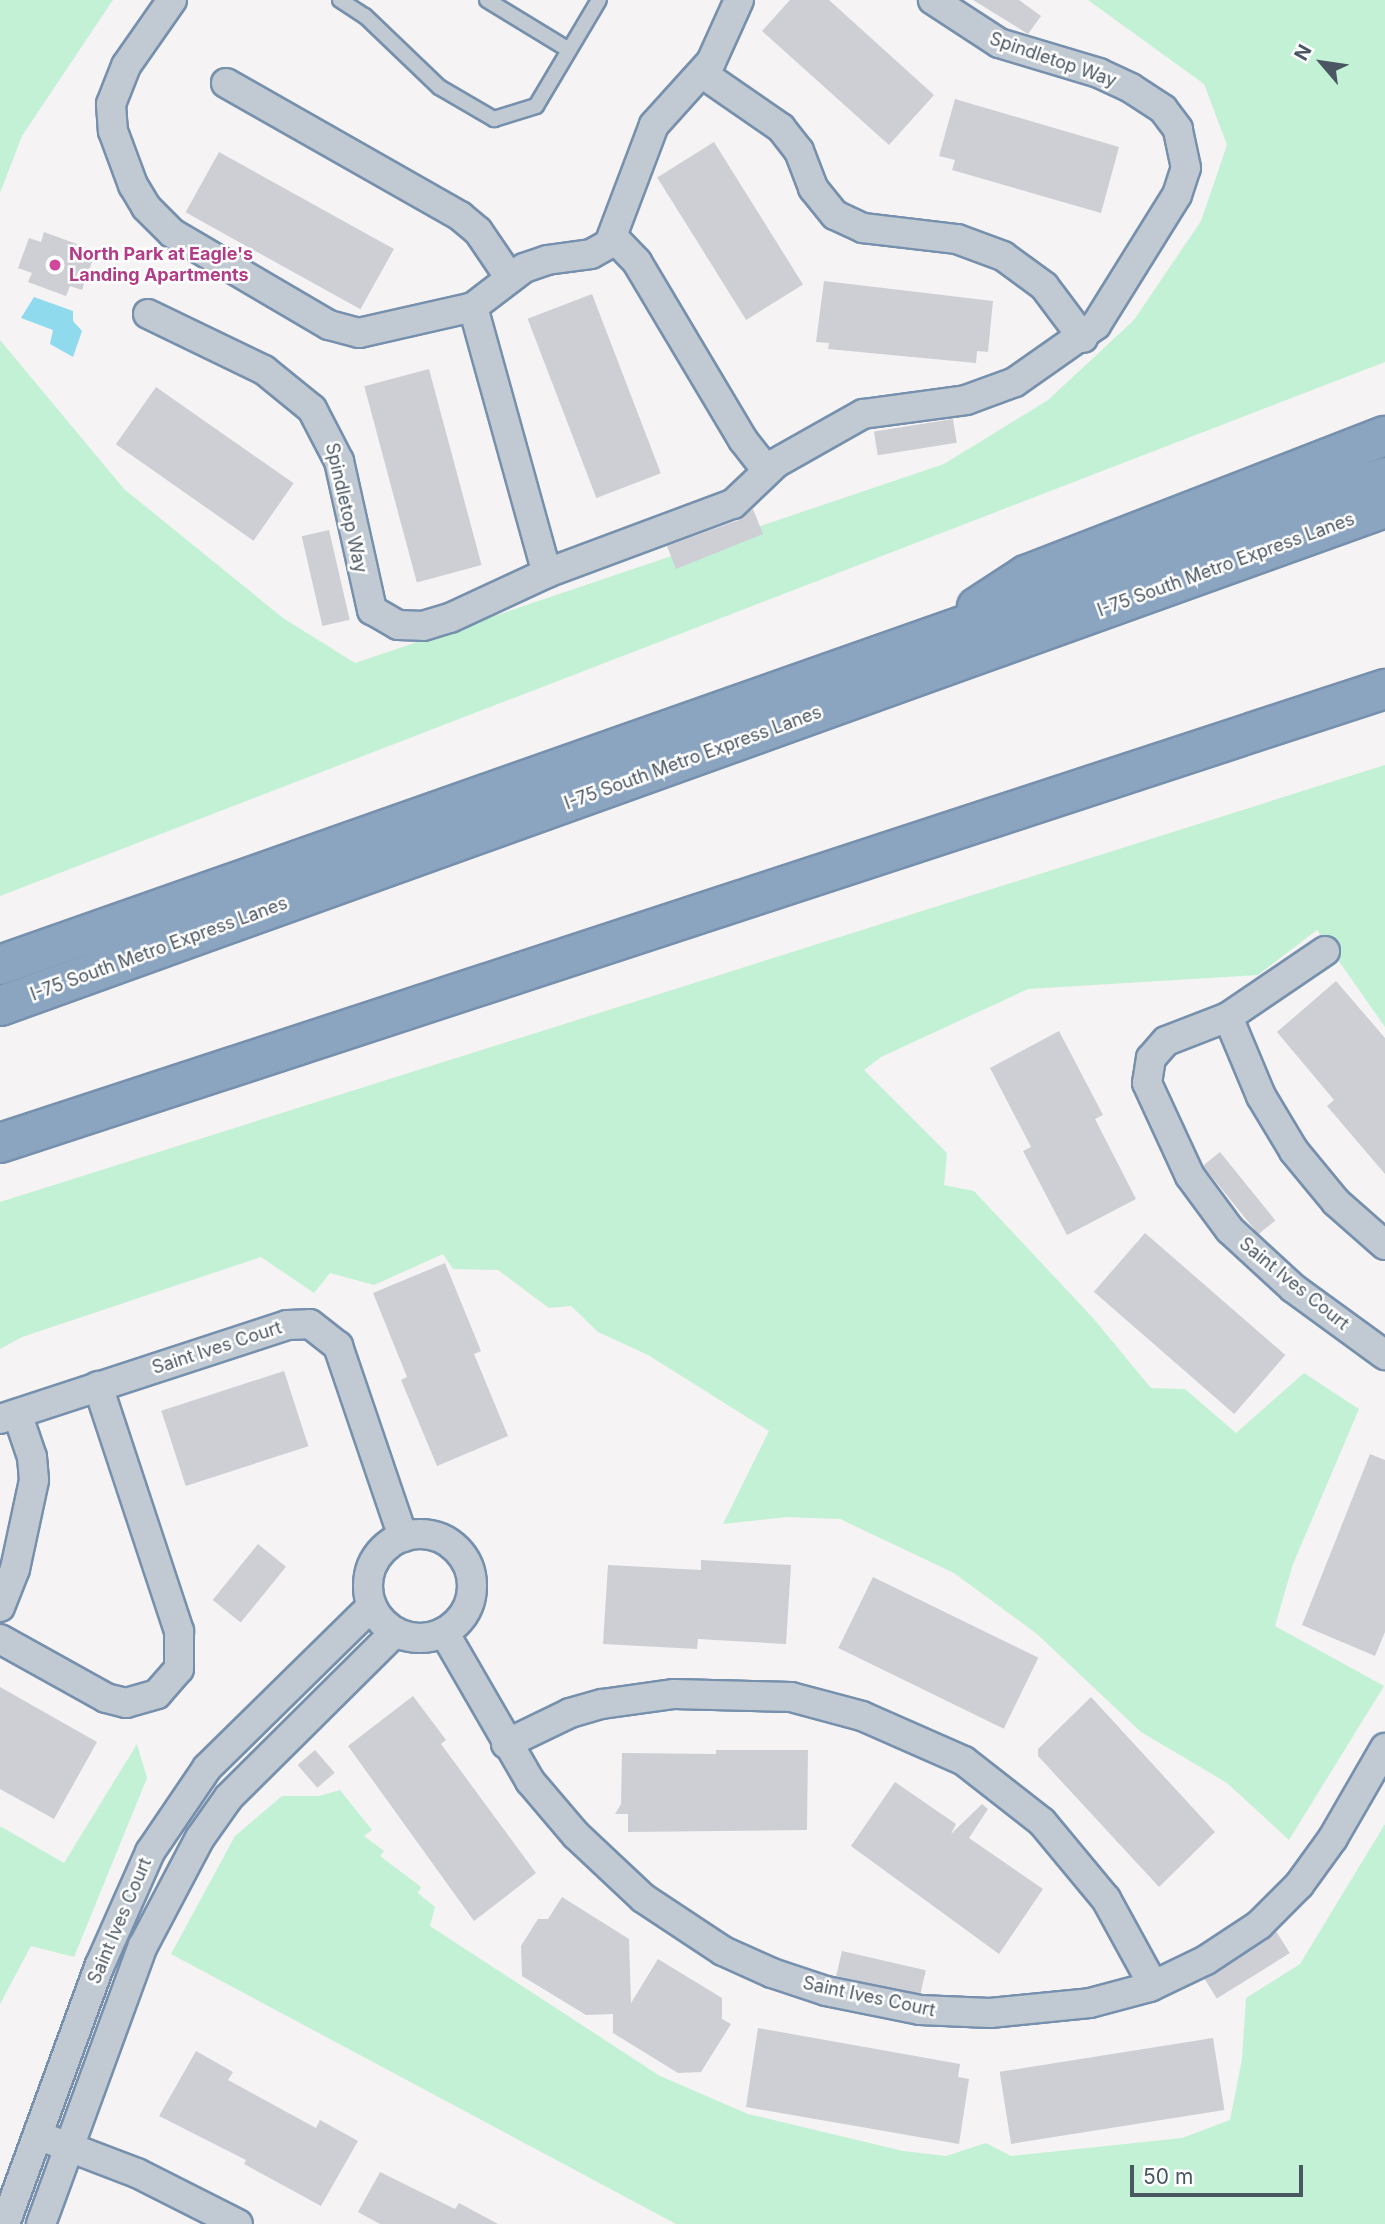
<!DOCTYPE html>
<html>
<head>
<meta charset="utf-8">
<style>
  body { margin:0 }
  #map { position:relative; width:1385px; height:2224px; overflow:hidden; background:#f5f3f3; font-family:Inter,sans-serif }
  div>[style] { position:absolute }
  [style*='--x'] { left:calc(var(--x)*1px); top:calc(var(--y)*1px); width:calc(var(--w)*1px); rotate:calc(var(--a)*1deg) }
  .green>* { inset:0; background:#c3f1d5 }
  .water>* { inset:0; background:#90daee }
  .building>* { inset:0; background:#cdcfd5; transform-origin:0 0 }
  .roads { filter:drop-shadow(2px 0 #7690ad) drop-shadow(-2px 0 #7690ad) drop-shadow(0 2px #7690ad) drop-shadow(0 -2px #7690ad) }
  .service>* { height:14px; margin:-7px; padding:0 7px; transform-origin:7px; border-radius:7px; background:#c1cad2 }
  .minor>* { height:28px; margin:-14px; padding:0 14px; transform-origin:14px; border-radius:14px; background:#c1cad2 }
  .minor>.ring { margin:-14px; padding:0; box-sizing:content-box; background:none; border:28px solid #c1cad2; border-radius:50% }
  .motorway>* { height:38px; margin:-19px; padding:0 19px; transform-origin:19px; border-radius:19px; background:#8ba5c1 }
  .dots>* { width:19px; height:19px; translate:-50% -50%; box-sizing:border-box; border:4px solid #fff; border-radius:50% }
  span { translate:-50% -50%; white-space:nowrap; text-align:center; line-height:1.15; -webkit-text-stroke:5px #fff; paint-order:stroke }
  .street-label { font-size:18px; color:#4a5661 }
  .hotel-label { font-size:18px; color:#b23c85; font-weight:700 }
  .left { translate:0 -50%; text-align:left }
  .north { position:absolute; left:1287px; top:28px; width:70px; height:70px; -webkit-text-stroke:5px #fff; paint-order:stroke; rotate:299deg; font-size:19px; font-weight:700; line-height:28px; text-align:center; color:#4a5661 }
  .north::after { content:''; display:block; margin:auto; width:24px; height:32px; background:#4a5661; clip-path:polygon(50% 0,100% 100%,50% 72%,0 100%) }
  .scale { position:absolute; left:1130px; top:2165px; width:173px; height:32px; box-sizing:border-box; border:4px solid #4a5661; border-top:0; padding-left:9px; font-size:21px; line-height:24px; white-space:nowrap; color:#4a5661; -webkit-text-stroke:5px #fff; paint-order:stroke }
</style>
</head>
<body>
<div id="map">
  <div class="green">
    <div style="clip-path:polygon(0 0,113px 0,22px 136px,0 193px)"></div>
    <div style="clip-path:polygon(1088px 0,1385px 0,1385px 362px,0 896px,0 340px,124px 489px,283px 618px,355px 663px,944px 464px,1048px 400px,1134px 320px,1201px 221px,1227px 145px,1204px 84px)"></div>
    <div style="clip-path:polygon(1385px 765px,1385px 1027px,1317px 930px,1258px 975px,1028px 989px,881px 1057px,864px 1070px,947px 1153px,944px 1185px,974px 1191px,1093px 1318px,1151px 1388px,1185px 1389px,1236px 1433px,1304px 1373px,1359px 1409px,1293px 1564px,1275px 1626px,1384px 1686px,1289px 1840px,1227px 1783px,1141px 1732px,1037px 1634px,954px 1573px,840px 1519px,786px 1517px,723px 1524px,769px 1431px,648px 1355px,598px 1332px,571px 1306px,549px 1308px,498px 1270px,453px 1269px,443px 1254px,374px 1285px,330px 1273px,314px 1293px,261px 1257px,22px 1337px,0 1349px,0 1202px)"></div>
    <div style="clip-path:polygon(137px 1744px,147px 1778px,74px 1957px,31px 1946px,0 2004px,0 1826px,64px 1863px)"></div>
    <div style="clip-path:polygon(340px 1790px,372px 1830px,364px 1836px,384px 1851px,380px 1856px,421px 1887px,418px 1893px,435px 1907px,430px 1926px,660px 2076px,748px 2114px,903px 2151px,946px 2156px,986px 2143px,1011px 2156px,1182px 2138px,1230px 2120px,1242px 2059px,1246px 1998px,1300px 1964px,1385px 1824px,1385px 2224px,676px 2224px,171px 1954px,235px 1836px,282px 1796px,319px 1796px)"></div>
  </div>
  <div class="water">
    <div style="clip-path:polygon(34px 297px,73px 311px,73px 321px,82px 331px,73px 357px,50px 344px,53px 330px,21px 318px)"></div>
  </div>
  <div class="building">
    <div style="clip-path:polygon(790px 0,829px 0,934px 95px,889px 145px,762px 31px)"></div>
    <div style="clip-path:polygon(973px 0,1019px 0,1041px 16px,1028px 34px)"></div>
    <div style="clip-path:polygon(955px 99px,1119px 147px,1101px 213px,952px 170px,955px 160px,939px 156px)"></div>
    <div style="left:714px;top:142px;width:168px;height:67px;rotate:58deg"></div>
    <div style="left:219px;top:152px;width:200px;height:69px;rotate:29deg"></div>
    <div style="clip-path:polygon(44px 232px,85px 247px,81px 257px,92px 262px,82px 290px,70px 286px,66px 296px,28px 282px,32px 273px,18px 268px,29px 238px,41px 242px)"></div>
    <div style="clip-path:polygon(824px 281px,993px 301px,988px 352px,977px 351px,976px 363px,828px 349px,829px 343px,816px 342px)"></div>
    <div style="left:592px;top:294px;width:192px;height:69px;rotate:69deg"></div>
    <div style="left:429px;top:369px;width:203px;height:67px;rotate:75deg"></div>
    <div style="left:156px;top:387px;width:168px;height:70px;rotate:35deg"></div>
    <div style="left:953px;top:419px;width:24px;height:80px;rotate:81deg"></div>
    <div style="clip-path:polygon(753px 509px,763px 534px,676px 569px,667px 546px,739px 520px)"></div>
    <div style="left:329px;top:530px;width:92px;height:28px;rotate:77deg"></div>
    <div style="clip-path:polygon(1336px 981px,1385px 1038px,1385px 1174px,1327px 1106px,1334px 1100px,1277px 1032px)"></div>
    <div style="clip-path:polygon(1059px 1031px,1103px 1115px,1095px 1119px,1136px 1199px,1067px 1235px,1023px 1151px,1031px 1147px,990px 1068px)"></div>
    <div style="left:1220px;top:1152px;width:88px;height:22px;rotate:51deg"></div>
    <div style="left:1145px;top:1233px;width:186px;height:78px;rotate:41deg"></div>
    <div style="clip-path:polygon(445px 1263px,481px 1351px,474px 1354px,508px 1436px,437px 1466px,401px 1380px,407px 1377px,373px 1293px)"></div>
    <div style="left:284px;top:1371px;width:79px;height:129px;rotate:72deg"></div>
    <div style="clip-path:polygon(1370px 1454px,1385px 1460px,1385px 1632px,1375px 1656px,1302px 1625px)"></div>
    <div style="left:258px;top:1544px;width:36px;height:72px;rotate:39deg"></div>
    <div style="clip-path:polygon(701px 1560px,791px 1565px,786px 1644px,698px 1639px,697px 1649px,603px 1644px,608px 1565px,701px 1570px)"></div>
    <div style="left:873px;top:1577px;width:184px;height:79px;rotate:26deg"></div>
    <div style="clip-path:polygon(0 1687px,97px 1742px,54px 1819px,0 1789px)"></div>
    <div style="clip-path:polygon(413px 1696px,446px 1740px,441px 1744px,536px 1873px,474px 1921px,348px 1746px)"></div>
    <div style="clip-path:polygon(1091px 1697px,1215px 1832px,1159px 1887px,1038px 1756px,1038px 1749px)"></div>
    <div style="left:315px;top:1750px;width:30px;height:23px;rotate:49deg"></div>
    <div style="clip-path:polygon(716px 1750px,808px 1750px,807px 1830px,628px 1832px,628px 1814px,615px 1814px,621px 1804px,622px 1753px,716px 1754px)"></div>
    <div style="clip-path:polygon(895px 1782px,956px 1824px,951px 1834px,982px 1804px,988px 1809px,969px 1838px,1043px 1889px,999px 1954px,851px 1846px)"></div>
    <div style="clip-path:polygon(562px 1897px,629px 1939px,631px 2003px,658px 1959px,722px 1998px,722px 2019px,731px 2024px,701px 2072px,678px 2073px,613px 2033px,613px 2014px,586px 2015px,522px 1976px,521px 1946px,538px 1919px,548px 1919px)"></div>
    <div style="left:1276px;top:1931px;width:26px;height:86px;rotate:58deg"></div>
    <div style="left:842px;top:1951px;width:86px;height:26px;rotate:13deg"></div>
    <div style="clip-path:polygon(758px 2028px,960px 2064px,958px 2077px,969px 2079px,959px 2144px,746px 2107px)"></div>
    <div style="left:1213px;top:2038px;width:73px;height:216px;rotate:81deg"></div>
    <div style="clip-path:polygon(196px 2051px,233px 2072px,228px 2080px,316px 2128px,320px 2120px,358px 2141px,321px 2206px,244px 2164px,246px 2160px,159px 2116px)"></div>
    <div style="clip-path:polygon(380px 2172px,455px 2209px,459px 2203px,498px 2224px,380px 2224px,358px 2212px)"></div>
  </div>
  <div class="roads">
    <div class="service">
      <div style="--x:340;--y:0;--w:30;--a:33"></div>
      <div style="--x:365;--y:16;--w:103;--a:43.8"></div>
      <div style="--x:439;--y:87;--w:64;--a:30.2"></div>
      <div style="--x:494;--y:119;--w:44;--a:-17.2"></div>
      <div style="--x:536;--y:106;--w:123;--a:-59.3"></div>
      <div style="--x:487;--y:0;--w:96;--a:31.4"></div>
    </div>
    <div class="minor">
      <div style="--x:172;--y:0;--w:80;--a:124.9"></div>
      <div style="--x:126;--y:66;--w:41;--a:111.5"></div>
      <div style="--x:111;--y:104;--w:27;--a:86"></div>
      <div style="--x:113;--y:131;--w:58;--a:69.7"></div>
      <div style="--x:133;--y:185;--w:26;--a:59"></div>
      <div style="--x:146;--y:207;--w:37;--a:45"></div>
      <div style="--x:172;--y:233;--w:182;--a:30.4"></div>
      <div style="--x:329;--y:325;--w:31;--a:15"></div>
      <div style="--x:359;--y:333;--w:117;--a:-12.8"></div>
      <div style="--x:473;--y:307;--w:64;--a:-37.4"></div>
      <div style="--x:524;--y:268;--w:24;--a:-19"></div>
      <div style="--x:547;--y:260;--w:44;--a:-7.8"></div>
      <div style="--x:591;--y:254;--w:21;--a:-29"></div>
      <div style="--x:609;--y:244;--w:127;--a:-69.3"></div>
      <div style="--x:654;--y:125;--w:85;--a:-47.9"></div>
      <div style="--x:711;--y:62;--w:68;--a:-65.7"></div>
      <div style="--x:703;--y:74;--w:95;--a:34.7"></div>
      <div style="--x:781;--y:128;--w:29;--a:52"></div>
      <div style="--x:799;--y:151;--w:40;--a:69"></div>
      <div style="--x:813;--y:188;--w:35;--a:51"></div>
      <div style="--x:835;--y:215;--w:31;--a:25"></div>
      <div style="--x:863;--y:228;--w:95;--a:6.7"></div>
      <div style="--x:957;--y:239;--w:49;--a:20.3"></div>
      <div style="--x:1003;--y:256;--w:51;--a:36.2"></div>
      <div style="--x:1044;--y:286;--w:65;--a:53.1"></div>
      <div style="--x:226;--y:83;--w:269;--a:29.6"></div>
      <div style="--x:460;--y:216;--w:23;--a:40"></div>
      <div style="--x:478;--y:231;--w:57;--a:55.8"></div>
      <div style="--x:614;--y:238;--w:33;--a:46"></div>
      <div style="--x:637;--y:262;--w:207;--a:59.2"></div>
      <div style="--x:743;--y:440;--w:39;--a:52"></div>
      <div style="--x:473;--y:307;--w:276;--a:74.5"></div>
      <div style="--x:148;--y:314;--w:129;--a:25.8"></div>
      <div style="--x:264;--y:370;--w:62;--a:39.1"></div>
      <div style="--x:312;--y:409;--w:59;--a:62.6"></div>
      <div style="--x:339;--y:461;--w:153;--a:77.5"></div>
      <div style="--x:372;--y:610;--w:30;--a:30"></div>
      <div style="--x:398;--y:625;--w:25;--a:2"></div>
      <div style="--x:423;--y:626;--w:28;--a:-17"></div>
      <div style="--x:450;--y:618;--w:107;--a:-24.9"></div>
      <div style="--x:547;--y:573;--w:198;--a:-20.4"></div>
      <div style="--x:733;--y:504;--w:59;--a:-43.6"></div>
      <div style="--x:776;--y:463;--w:100;--a:-29.4"></div>
      <div style="--x:863;--y:414;--w:104;--a:-7.7"></div>
      <div style="--x:966;--y:400;--w:52;--a:-20.2"></div>
      <div style="--x:1015;--y:382;--w:99;--a:-35.1"></div>
      <div style="--x:1096;--y:325;--w:153;--a:-58.1"></div>
      <div style="--x:1177;--y:195;--w:28;--a:-72"></div>
      <div style="--x:1186;--y:168;--w:40;--a:-102"></div>
      <div style="--x:1178;--y:129;--w:25;--a:-127"></div>
      <div style="--x:1163;--y:109;--w:38;--a:-147"></div>
      <div style="--x:1131;--y:88;--w:35;--a:-155"></div>
      <div style="--x:1099;--y:73;--w:104;--a:-163.3"></div>
      <div style="--x:999;--y:43;--w:79;--a:-146.9"></div>
      <div style="--x:1325;--y:951;--w:117;--a:145.8"></div>
      <div style="--x:1228;--y:1017;--w:66;--a:158.8"></div>
      <div style="--x:1166;--y:1041;--w:23;--a:131"></div>
      <div style="--x:1151;--y:1058;--w:25;--a:99"></div>
      <div style="--x:1147;--y:1083;--w:102;--a:65.2"></div>
      <div style="--x:1190;--y:1176;--w:67;--a:53.5"></div>
      <div style="--x:1230;--y:1230;--w:86;--a:42.6"></div>
      <div style="--x:1293;--y:1288;--w:114;--a:36.1"></div>
      <div style="--x:1228;--y:1017;--w:86;--a:67.3"></div>
      <div style="--x:1261;--y:1096;--w:64;--a:59"></div>
      <div style="--x:1294;--y:1151;--w:66;--a:50.5"></div>
      <div style="--x:1336;--y:1202;--w:65;--a:41.3"></div>
      <div style="--x:0;--y:1419;--w:302;--a:-18.1"></div>
      <div style="--x:287;--y:1325;--w:23;--a:-2"></div>
      <div style="--x:310;--y:1324;--w:36;--a:38"></div>
      <div style="--x:338;--y:1346;--w:202;--a:71.2"></div>
      <div class="ring" style="left:368px;top:1534px;width:76px;height:76px"></div>
      <div style="--x:0;--y:1607;--w:41;--a:-68.5"></div>
      <div style="--x:15;--y:1569;--w:91;--a:-77.9"></div>
      <div style="--x:34;--y:1480;--w:23;--a:-95"></div>
      <div style="--x:32;--y:1457;--w:46;--a:-108.8"></div>
      <div style="--x:444;--y:1632;--w:172;--a:60"></div>
      <div style="--x:530;--y:1781;--w:71;--a:49.6"></div>
      <div style="--x:576;--y:1835;--w:92;--a:43.2"></div>
      <div style="--x:643;--y:1898;--w:96;--a:33.5"></div>
      <div style="--x:723;--y:1951;--w:54;--a:24.2"></div>
      <div style="--x:772;--y:1973;--w:57;--a:18.4"></div>
      <div style="--x:826;--y:1991;--w:96;--a:11.4"></div>
      <div style="--x:920;--y:2010;--w:70;--a:2.5"></div>
      <div style="--x:990;--y:2013;--w:100;--a:-5.7"></div>
      <div style="--x:1090;--y:2003;--w:62;--a:-14.9"></div>
      <div style="--x:1150;--y:1987;--w:62;--a:-25.7"></div>
      <div style="--x:1206;--y:1960;--w:64;--a:-33.4"></div>
      <div style="--x:1259;--y:1925;--w:57;--a:-45"></div>
      <div style="--x:1299;--y:1885;--w:58;--a:-54.1"></div>
      <div style="--x:1333;--y:1838;--w:104;--a:-60"></div>
      <div style="--x:0;--y:1639;--w:121;--a:29.1"></div>
      <div style="--x:106;--y:1698;--w:21;--a:14"></div>
      <div style="--x:126;--y:1703;--w:32;--a:-16"></div>
      <div style="--x:157;--y:1694;--w:33;--a:-49"></div>
      <div style="--x:179;--y:1669;--w:38;--a:-90"></div>
      <div style="--x:179;--y:1631;--w:258;--a:-108.3"></div>
      <div style="--x:506;--y:1744;--w:71;--a:-25.8"></div>
      <div style="--x:570;--y:1713;--w:33;--a:-16"></div>
      <div style="--x:602;--y:1704;--w:73;--a:-7.9"></div>
      <div style="--x:674;--y:1694;--w:117;--a:1.5"></div>
      <div style="--x:791;--y:1697;--w:73;--a:15"></div>
      <div style="--x:862;--y:1716;--w:111;--a:23.8"></div>
      <div style="--x:964;--y:1761;--w:99;--a:38"></div>
      <div style="--x:1042;--y:1822;--w:100;--a:50.3"></div>
      <div style="--x:1106;--y:1899;--w:98;--a:61.3"></div>
      <div style="--x:53;--y:2141;--w:90;--a:20.9"></div>
      <div style="--x:137;--y:2173;--w:113;--a:26.8"></div>
      <div style="--x:5;--y:2224;--w:276;--a:-69.9"></div>
      <div style="--x:100;--y:1965;--w:124;--a:-66.1"></div>
      <div style="--x:150;--y:1852;--w:102;--a:-55.8"></div>
      <div style="--x:207;--y:1768;--w:231;--a:-44.5"></div>
      <div style="--x:41;--y:2224;--w:296;--a:-69.9"></div>
      <div style="--x:143;--y:1946;--w:122;--a:-62.2"></div>
      <div style="--x:200;--y:1838;--w:50;--a:-54.7"></div>
      <div style="--x:229;--y:1797;--w:234;--a:-44.8"></div>
    </div>
    <div class="motorway">
      <div style="--x:977;--y:607;--w:59;--a:-33.1"></div>
      <div style="--x:1026;--y:575;--w:385;--a:-21.2"></div>
      <div style="--x:0;--y:965;--w:1468;--a:-19.41"></div>
      <div style="--x:0;--y:1006;--w:1472;--a:-19.78"></div>
      <div style="--x:0;--y:1143;--w:1458;--a:-18.15"></div>
    </div>
  </div>
  <div class="dots">
    <div style="left:55px;top:265px;background:#d1479c"></div>
  </div>
  <div class="street-label">
    <span style="left:1053px;top:60px;rotate:19deg">Spindletop Way</span>
    <span style="left:346px;top:508px;rotate:77deg">Spindletop Way</span>
    <span style="left:1226px;top:565px;rotate:-20deg">I-75 South Metro Express Lanes</span>
    <span style="left:693px;top:758px;rotate:-20deg">I-75 South Metro Express Lanes</span>
    <span style="left:159px;top:949px;rotate:-20deg">I-75 South Metro Express Lanes</span>
    <span style="left:1294px;top:1284px;rotate:39deg">Saint Ives Court</span>
    <span style="left:217px;top:1348px;rotate:-18deg">Saint Ives Court</span>
    <span style="left:120px;top:1921px;rotate:-67deg">Saint Ives Court</span>
    <span style="left:869px;top:1997px;rotate:12deg">Saint Ives Court</span>
  </div>
  <div class="hotel-label">
    <span class="left" style="left:69px;top:265px">North Park at Eagle's<br>Landing Apartments</span>
  </div>
  <div class="north">N</div>
  <div class="scale">50 m</div>
</div>
</body>
</html>
